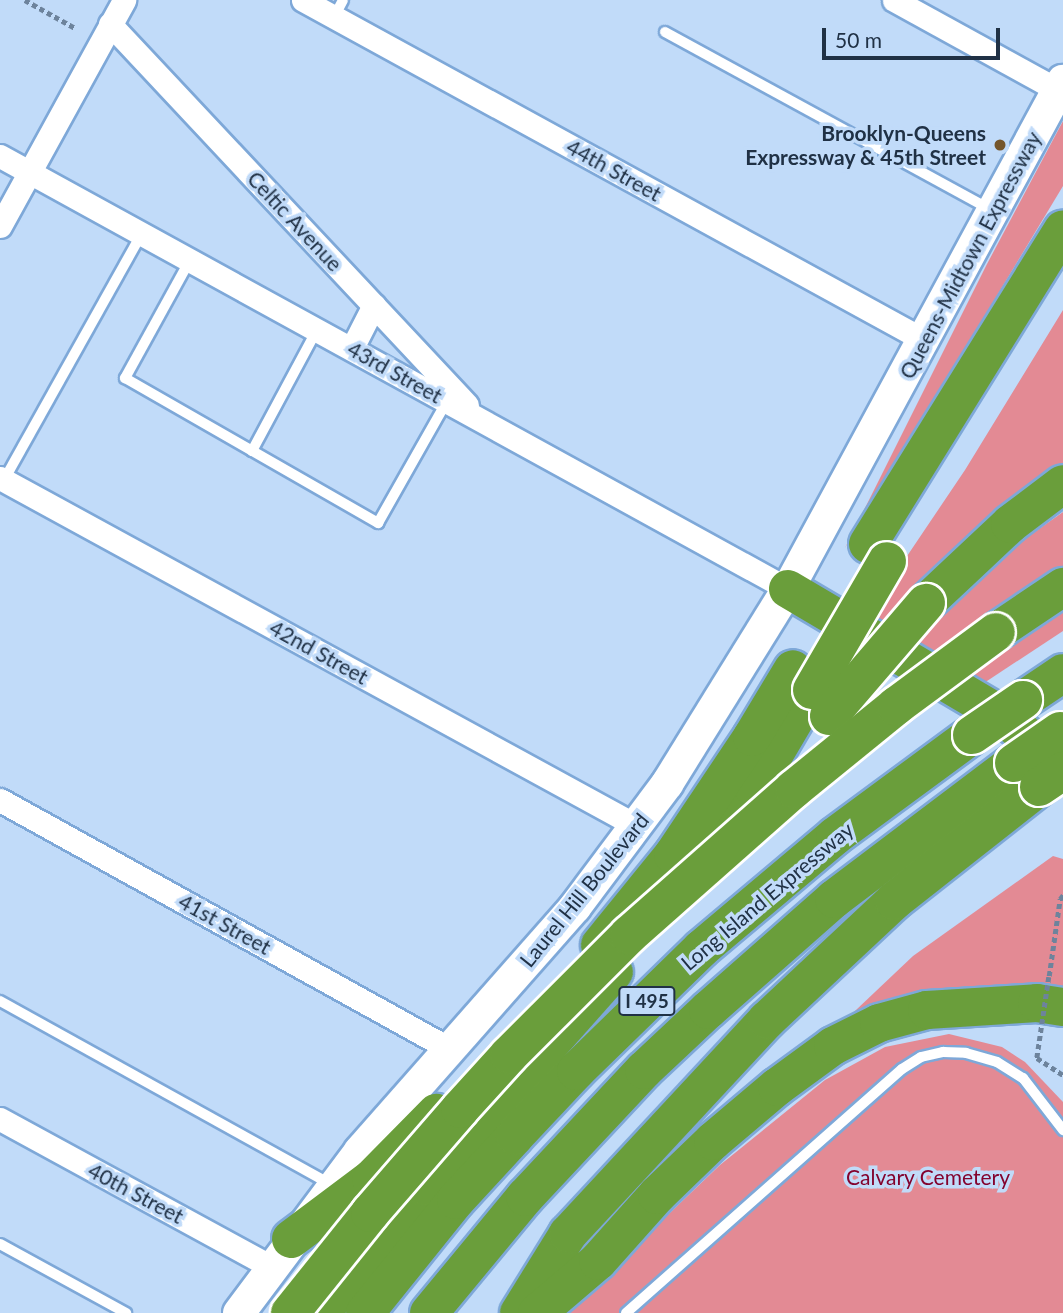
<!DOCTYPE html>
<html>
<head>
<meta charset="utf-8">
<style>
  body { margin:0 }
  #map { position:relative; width:1063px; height:1313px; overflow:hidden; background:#c1dbf9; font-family:Lato,sans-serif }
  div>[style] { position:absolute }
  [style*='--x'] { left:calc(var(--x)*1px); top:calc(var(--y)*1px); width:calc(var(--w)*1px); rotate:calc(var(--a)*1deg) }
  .green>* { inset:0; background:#e38a94 }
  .path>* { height:4.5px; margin-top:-2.25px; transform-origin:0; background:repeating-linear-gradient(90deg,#6d839c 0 5px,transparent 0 8.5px) }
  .roads { filter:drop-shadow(2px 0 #7ea8d8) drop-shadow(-2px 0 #7ea8d8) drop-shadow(0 2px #7ea8d8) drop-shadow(0 -2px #7ea8d8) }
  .service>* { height:10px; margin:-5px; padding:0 5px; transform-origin:5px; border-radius:5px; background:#fff }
  .minor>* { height:23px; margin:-11.5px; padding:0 11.5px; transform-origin:11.5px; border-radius:11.5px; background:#fff }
  .secondary>* { height:32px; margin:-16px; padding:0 16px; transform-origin:16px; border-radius:16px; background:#fff }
  .motorway>* { height:38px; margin:-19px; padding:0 19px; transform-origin:19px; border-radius:19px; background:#6a9e3b }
  .path-bridge>* { height:4.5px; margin-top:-2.25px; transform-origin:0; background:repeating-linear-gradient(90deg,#6d839c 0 5px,transparent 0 8.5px) }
  .bridges { filter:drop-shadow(2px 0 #fff) drop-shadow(-2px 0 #fff) drop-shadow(0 2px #fff) drop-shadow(0 -2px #fff) }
  .motorway-bridge>* { height:38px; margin:-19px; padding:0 19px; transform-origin:19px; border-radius:19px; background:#6a9e3b }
  .dots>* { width:19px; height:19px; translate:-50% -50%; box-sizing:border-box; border:4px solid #c1dbf9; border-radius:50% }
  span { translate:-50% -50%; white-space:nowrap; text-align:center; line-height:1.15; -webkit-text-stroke:7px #c1dbf9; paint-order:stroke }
  .shield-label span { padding:2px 5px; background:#c1dbf9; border:2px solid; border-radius:5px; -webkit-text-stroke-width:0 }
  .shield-label { font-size:19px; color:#203145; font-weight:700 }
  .poi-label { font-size:21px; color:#203145; font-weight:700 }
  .right { translate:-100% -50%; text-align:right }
  .street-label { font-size:21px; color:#203145 }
  .park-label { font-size:21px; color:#83022d }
  .scale { position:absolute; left:822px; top:28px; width:178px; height:32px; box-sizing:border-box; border:4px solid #203145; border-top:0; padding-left:9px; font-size:21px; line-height:24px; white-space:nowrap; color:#203145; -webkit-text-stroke:5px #c1dbf9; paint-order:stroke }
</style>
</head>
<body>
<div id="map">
  <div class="green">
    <div style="clip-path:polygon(1063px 121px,1063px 186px,845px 548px,987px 264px)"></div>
    <div style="clip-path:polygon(1063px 310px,1063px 464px,883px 628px,866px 617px,965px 470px)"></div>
    <div style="clip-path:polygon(1063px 512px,1063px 566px,932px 659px,907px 642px,981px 570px)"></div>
    <div style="clip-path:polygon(1063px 605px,1063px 631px,984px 683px,960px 672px)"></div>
    <div style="clip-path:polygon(1053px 856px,1063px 859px,1063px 995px,837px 1028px,913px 956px)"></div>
    <div style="clip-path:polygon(949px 1034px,1002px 1047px,1025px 1062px,1063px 1102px,1063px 1313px,570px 1313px,607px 1273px,720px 1165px,825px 1080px,885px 1047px)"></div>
  </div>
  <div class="path">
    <div style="--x:25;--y:0;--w:57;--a:29.2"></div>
    <div style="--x:1049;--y:976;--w:78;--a:-81.9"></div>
    <div style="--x:1060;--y:899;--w:5;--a:-53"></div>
  </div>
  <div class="roads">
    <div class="service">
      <div style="--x:334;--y:17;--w:19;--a:-62"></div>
      <div style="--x:665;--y:32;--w:369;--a:28.6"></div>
      <div style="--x:190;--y:260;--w:135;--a:118.8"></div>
      <div style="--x:125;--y:378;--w:292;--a:29.8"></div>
      <div style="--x:378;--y:523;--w:140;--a:-60.5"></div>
      <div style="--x:252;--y:451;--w:137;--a:-61.8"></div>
      <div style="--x:4;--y:480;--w:283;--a:-60.8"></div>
      <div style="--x:0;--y:1001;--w:377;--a:29"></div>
      <div style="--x:0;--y:1244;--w:144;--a:28.7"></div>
      <div style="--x:626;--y:1313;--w:368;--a:-41.5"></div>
      <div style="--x:902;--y:1069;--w:22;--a:-32"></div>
      <div style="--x:921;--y:1057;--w:23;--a:-13"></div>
      <div style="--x:943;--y:1052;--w:23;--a:2"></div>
      <div style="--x:966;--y:1053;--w:32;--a:16"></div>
      <div style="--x:997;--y:1062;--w:31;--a:32"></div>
      <div style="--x:1023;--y:1078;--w:66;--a:52.4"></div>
    </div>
    <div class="minor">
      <div style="--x:303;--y:0;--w:708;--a:28.7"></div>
      <div style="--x:894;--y:0;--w:187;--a:28.8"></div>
      <div style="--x:110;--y:24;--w:522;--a:46.86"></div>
      <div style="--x:0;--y:156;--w:899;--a:28.79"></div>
      <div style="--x:0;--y:226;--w:258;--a:-61.2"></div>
      <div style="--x:352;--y:348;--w:48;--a:-62.9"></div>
      <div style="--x:0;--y:478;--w:726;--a:28.65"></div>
      <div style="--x:0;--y:800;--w:512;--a:28.97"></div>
      <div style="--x:0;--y:1119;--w:310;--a:28.6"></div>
    </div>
    <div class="secondary">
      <div style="--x:239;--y:1313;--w:202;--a:-53.2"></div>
      <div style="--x:360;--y:1151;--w:325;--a:-48.6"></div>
      <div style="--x:575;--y:907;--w:154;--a:-53.2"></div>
      <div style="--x:667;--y:784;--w:229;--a:-58.2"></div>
      <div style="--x:788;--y:589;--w:578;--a:-61.57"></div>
    </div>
    <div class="motorway">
      <div style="--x:868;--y:544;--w:370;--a:-58.2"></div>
      <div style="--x:788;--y:589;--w:238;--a:30.6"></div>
      <div style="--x:993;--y:710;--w:88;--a:37.1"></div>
      <div style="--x:926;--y:603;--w:115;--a:-43.2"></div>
      <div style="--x:1010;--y:524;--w:66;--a:-37"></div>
      <div style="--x:996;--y:632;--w:81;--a:-33.9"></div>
      <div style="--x:1023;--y:700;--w:48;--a:-34"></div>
      <div style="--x:708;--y:854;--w:80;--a:-54.7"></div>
      <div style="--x:754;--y:789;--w:115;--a:-59.6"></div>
      <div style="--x:600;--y:945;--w:116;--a:-51"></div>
      <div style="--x:673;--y:855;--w:142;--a:-56.2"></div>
      <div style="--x:752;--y:737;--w:79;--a:-58.9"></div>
      <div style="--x:291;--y:1239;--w:100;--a:-36.9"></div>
      <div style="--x:371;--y:1179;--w:93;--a:-45.4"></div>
      <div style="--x:321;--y:1313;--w:164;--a:-51"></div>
      <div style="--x:424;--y:1186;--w:286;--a:-48.4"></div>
      <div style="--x:365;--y:1313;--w:145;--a:-51.2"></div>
      <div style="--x:456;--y:1200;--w:87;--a:-47.3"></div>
      <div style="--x:515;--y:1136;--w:89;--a:-46.8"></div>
      <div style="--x:576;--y:1071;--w:175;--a:-44.3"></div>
      <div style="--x:701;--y:949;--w:175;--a:-40.1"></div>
      <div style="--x:835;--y:836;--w:170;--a:-36.4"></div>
      <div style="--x:429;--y:1313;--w:151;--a:-50.4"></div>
      <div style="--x:525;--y:1197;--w:174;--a:-46.9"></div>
      <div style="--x:644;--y:1070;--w:88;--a:-43.2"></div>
      <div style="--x:708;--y:1010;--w:168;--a:-41.4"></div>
      <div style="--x:834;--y:899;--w:226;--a:-37.1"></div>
      <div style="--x:519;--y:1313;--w:93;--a:-58.2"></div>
      <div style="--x:568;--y:1234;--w:292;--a:-47.1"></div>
      <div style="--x:767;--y:1020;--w:174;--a:-43.1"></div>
      <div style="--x:894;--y:901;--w:184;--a:-38.2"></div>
      <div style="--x:537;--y:1313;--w:80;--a:-40.4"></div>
      <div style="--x:598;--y:1261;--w:89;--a:-48.2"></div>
      <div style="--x:657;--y:1195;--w:78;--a:-44"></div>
      <div style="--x:713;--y:1141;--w:84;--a:-40.2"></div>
      <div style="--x:777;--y:1087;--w:69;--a:-36.2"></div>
      <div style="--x:833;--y:1046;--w:51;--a:-26.6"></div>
      <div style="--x:879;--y:1023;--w:50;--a:-15.2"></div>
      <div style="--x:927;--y:1010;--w:110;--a:-3.6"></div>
      <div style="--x:1037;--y:1003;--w:26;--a:9"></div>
    </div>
  </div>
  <div class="path-bridge">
    <div style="--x:1049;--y:977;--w:82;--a:98.4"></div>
    <div style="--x:1037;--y:1058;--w:31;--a:33"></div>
  </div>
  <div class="bridges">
    <div class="motorway-bridge">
      <div style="--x:812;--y:690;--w:149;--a:-59.8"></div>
      <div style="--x:829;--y:716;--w:149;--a:-49.4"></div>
      <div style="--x:972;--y:735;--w:62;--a:-34.5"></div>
      <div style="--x:1014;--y:763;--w:56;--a:-34.8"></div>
      <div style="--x:1039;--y:787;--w:29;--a:-34"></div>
      <div style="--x:290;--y:1313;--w:128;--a:-51.3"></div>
      <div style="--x:370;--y:1213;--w:138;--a:-49.1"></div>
      <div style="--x:460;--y:1109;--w:73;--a:-47.8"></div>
      <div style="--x:509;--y:1055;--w:170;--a:-45"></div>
      <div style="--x:629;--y:935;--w:220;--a:-41.5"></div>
      <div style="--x:794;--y:789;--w:132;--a:-39.1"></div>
      <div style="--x:896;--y:706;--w:124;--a:-36.5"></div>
    </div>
  </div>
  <div class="dots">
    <div style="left:1000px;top:145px;background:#75562b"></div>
  </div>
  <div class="shield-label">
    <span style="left:647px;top:1001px">I 495</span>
  </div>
  <div class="poi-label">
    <span class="right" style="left:986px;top:145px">Brooklyn-Queens<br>Expressway &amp; 45th Street</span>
  </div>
  <div class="street-label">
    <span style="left:614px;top:170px;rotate:29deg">44th Street</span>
    <span style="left:295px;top:221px;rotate:47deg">Celtic Avenue</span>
    <span style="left:970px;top:255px;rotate:-62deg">Queens-Midtown Expressway</span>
    <span style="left:395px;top:372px;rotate:29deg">43rd Street</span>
    <span style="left:319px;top:652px;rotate:29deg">42nd Street</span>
    <span style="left:584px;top:890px;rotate:-51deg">Laurel Hill Boulevard</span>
    <span style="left:767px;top:896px;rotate:-40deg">Long Island Expressway</span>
    <span style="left:225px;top:924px;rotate:29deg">41st Street</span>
    <span style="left:136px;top:1193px;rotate:28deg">40th Street</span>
  </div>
  <div class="park-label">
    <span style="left:928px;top:1177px">Calvary Cemetery</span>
  </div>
  <div class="scale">50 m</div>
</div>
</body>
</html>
